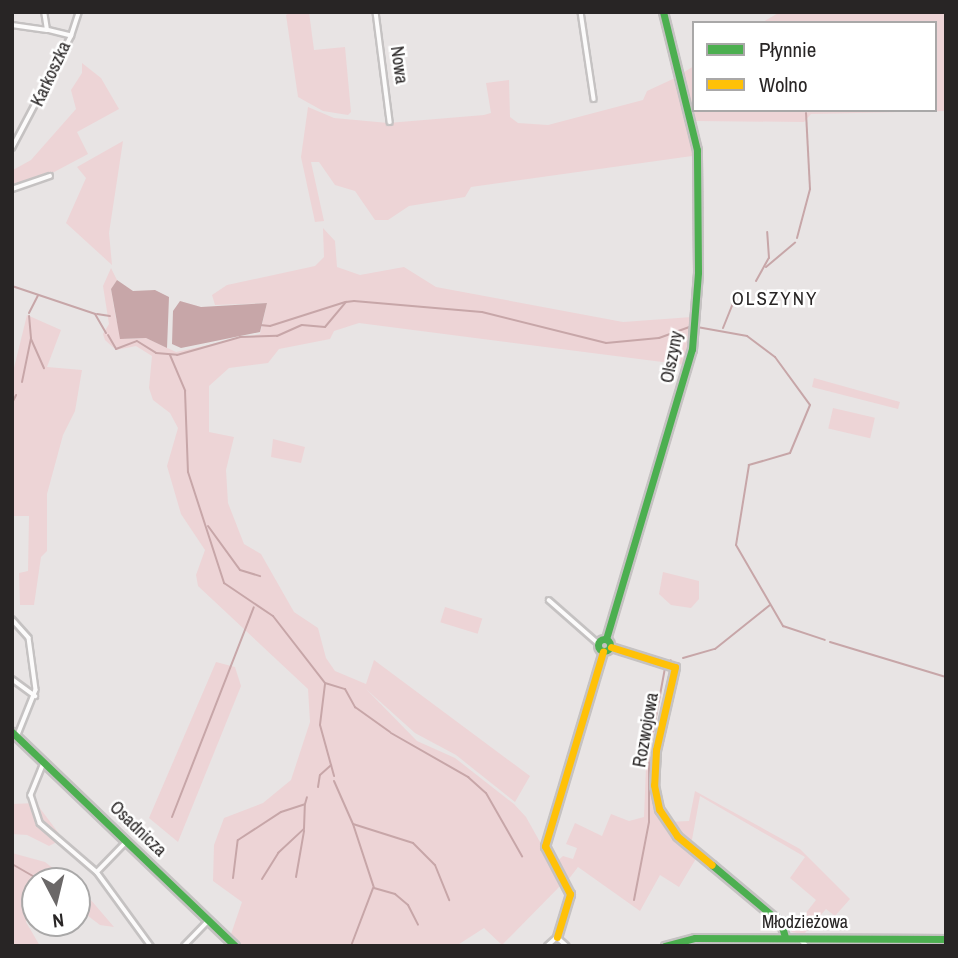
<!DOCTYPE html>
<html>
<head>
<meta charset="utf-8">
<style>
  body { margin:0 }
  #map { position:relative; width:958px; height:958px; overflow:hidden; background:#e8e4e4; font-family:"Archivo Narrow",sans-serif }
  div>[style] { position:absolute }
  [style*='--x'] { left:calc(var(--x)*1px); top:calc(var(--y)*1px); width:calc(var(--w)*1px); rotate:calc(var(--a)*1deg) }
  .green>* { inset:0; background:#edd4d6; transform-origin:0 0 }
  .water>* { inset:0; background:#c7a6a8 }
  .stream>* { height:2px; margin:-1px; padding:0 1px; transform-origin:1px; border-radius:1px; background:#c7a6a8 }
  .roads { filter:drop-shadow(2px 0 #c5c2c2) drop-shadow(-2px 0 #c5c2c2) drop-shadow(0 2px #c5c2c2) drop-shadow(0 -2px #c5c2c2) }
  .street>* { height:3.5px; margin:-1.75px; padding:0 1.75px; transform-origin:1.75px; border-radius:1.75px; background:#fcfbfb }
  .fast>* { height:7px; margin:-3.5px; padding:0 3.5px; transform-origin:3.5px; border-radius:3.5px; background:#4caf50 }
  .fast>.ring { margin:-3.5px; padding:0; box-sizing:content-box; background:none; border:7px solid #4caf50; border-radius:50% }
  .slow>* { height:7px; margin:-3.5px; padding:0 3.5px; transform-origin:3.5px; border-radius:3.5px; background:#ffc107 }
  span { translate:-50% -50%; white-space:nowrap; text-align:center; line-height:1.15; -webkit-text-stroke:5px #fff; paint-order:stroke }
  .street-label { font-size:18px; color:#282525 }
  .neighbourhood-label { font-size:19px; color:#282525; letter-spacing:2px }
  .frame { position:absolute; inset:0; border:14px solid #282525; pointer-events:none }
  .legend { position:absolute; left:692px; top:21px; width:245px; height:91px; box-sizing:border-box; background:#fff; border:2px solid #a9a8a8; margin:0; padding:9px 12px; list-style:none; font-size:21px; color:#282525 }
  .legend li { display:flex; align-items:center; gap:14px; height:35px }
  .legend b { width:35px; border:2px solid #a9a8a8 }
  .north { position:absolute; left:21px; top:867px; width:70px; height:70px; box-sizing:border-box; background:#fff; border:2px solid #a9a8a8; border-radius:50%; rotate:173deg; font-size:19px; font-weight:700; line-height:28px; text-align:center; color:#282525 }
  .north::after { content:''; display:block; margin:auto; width:24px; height:32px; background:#6b6868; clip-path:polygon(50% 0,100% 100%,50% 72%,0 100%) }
</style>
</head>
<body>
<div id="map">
  <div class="green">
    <div style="clip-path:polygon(291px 12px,309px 12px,314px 50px,345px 47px,351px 112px,348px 115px,323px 111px,298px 97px,286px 15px)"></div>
    <div style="clip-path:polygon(780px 12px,946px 12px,946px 111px,811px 114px,804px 122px,696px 121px,681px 74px,694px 66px,694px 110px,935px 110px,935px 23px,761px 23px)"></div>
    <div style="clip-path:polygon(82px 63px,101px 78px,119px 109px,77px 132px,88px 154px,41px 179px,12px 187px,13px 170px,31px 160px,76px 109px,71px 90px,82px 73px)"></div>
    <div style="clip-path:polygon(675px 78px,694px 149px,692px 156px,471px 187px,465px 197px,409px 206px,388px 220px,375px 220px,355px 191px,335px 185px,319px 162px,311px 162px,324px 221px,315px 222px,301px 157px,308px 107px,334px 118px,388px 123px,484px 115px,491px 113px,486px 83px,509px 80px,510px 117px,518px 123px,548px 125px,643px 100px,647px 91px)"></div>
    <div style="clip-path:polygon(123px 141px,109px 233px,112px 265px,66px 223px,86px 178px,77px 167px)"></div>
    <div style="clip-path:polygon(323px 228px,335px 241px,337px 267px,360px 275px,404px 267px,436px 287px,623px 322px,692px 317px,686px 365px,359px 323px,334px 331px,330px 339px,279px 349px,268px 363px,229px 368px,209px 386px,209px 432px,234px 437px,226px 470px,228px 503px,244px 544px,261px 554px,294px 612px,318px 628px,326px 658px,335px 671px,366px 684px,374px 660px,530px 776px,515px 802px,456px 755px,415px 733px,366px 689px,417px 741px,455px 758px,514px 804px,526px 817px,563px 883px,502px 945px,484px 928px,456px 946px,236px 946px,229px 940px,242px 902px,213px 881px,214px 845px,224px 818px,263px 803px,291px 780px,310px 722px,308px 689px,198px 586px,196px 575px,205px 550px,181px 514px,167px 466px,178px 428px,170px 413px,153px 400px,149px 388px,152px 356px,136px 346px,116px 350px,105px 340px,103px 334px,109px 324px,103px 286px,111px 268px,117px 280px,111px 289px,116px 319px,124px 339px,146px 338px,176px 352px,260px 334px,267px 303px,215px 305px,212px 295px,227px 285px,315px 266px,324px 257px)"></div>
    <div style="clip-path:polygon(27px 315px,61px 330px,47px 367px,82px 370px,75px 411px,63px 435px,47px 494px,47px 551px,41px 557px,34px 605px,20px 605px,19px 573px,28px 571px,29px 516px,12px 516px,12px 376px)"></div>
    <div style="clip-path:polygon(814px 378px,900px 402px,898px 409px,812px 387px)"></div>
    <div style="left:833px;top:408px;width:43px;height:21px;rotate:13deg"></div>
    <div style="clip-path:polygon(273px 439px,305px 447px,301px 463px,271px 457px)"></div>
    <div style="clip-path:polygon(663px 572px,699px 581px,699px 599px,691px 608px,671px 605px,659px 594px)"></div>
    <div style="left:445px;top:607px;width:39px;height:16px;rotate:17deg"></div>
    <div style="clip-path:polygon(216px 662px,235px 667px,241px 686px,178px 842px,149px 818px)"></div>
    <div style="clip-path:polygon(646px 767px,651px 769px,652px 796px,663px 824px,697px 857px,679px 887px,660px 875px,640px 911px,578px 867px,568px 880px,554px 864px,563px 856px,573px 859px,577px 848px,566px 844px,575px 823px,602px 836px,611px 814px,629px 821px,644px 817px)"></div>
    <div style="clip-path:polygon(695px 791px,800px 849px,850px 899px,835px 916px,826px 909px,804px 934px,791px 932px,816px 900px,790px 878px,805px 857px,700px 796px,691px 845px,668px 822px,689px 821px)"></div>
    <div style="clip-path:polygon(36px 803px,63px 839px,49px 846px,27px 835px,12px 834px,12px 804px)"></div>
    <div style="clip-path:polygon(12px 853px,45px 862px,69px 881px,35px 881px,35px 902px,26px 922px,40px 946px,12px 946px)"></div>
    <div style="clip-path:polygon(77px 888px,90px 899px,114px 927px,100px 925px,79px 909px,77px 913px)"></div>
  </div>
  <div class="water">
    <div style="clip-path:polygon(117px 280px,133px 291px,155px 290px,169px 297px,167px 348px,146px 338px,120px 339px,111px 289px)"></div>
    <div style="clip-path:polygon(180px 301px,201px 307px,267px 303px,260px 332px,181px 348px,172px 344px,173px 311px)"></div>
  </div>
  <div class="stream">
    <div style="--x:797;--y:238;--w:51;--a:-75.1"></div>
    <div style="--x:810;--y:189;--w:76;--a:-93"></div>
    <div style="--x:766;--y:267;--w:38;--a:-40"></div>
    <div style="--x:756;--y:281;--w:26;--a:-61"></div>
    <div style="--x:769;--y:258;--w:26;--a:-94"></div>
    <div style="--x:12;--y:286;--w:88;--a:18.6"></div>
    <div style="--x:95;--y:314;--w:22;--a:60"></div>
    <div style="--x:29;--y:313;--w:20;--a:-63"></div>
    <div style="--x:97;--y:314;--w:13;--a:9"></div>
    <div style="--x:260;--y:325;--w:10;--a:6"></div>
    <div style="--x:270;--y:326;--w:79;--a:-17.7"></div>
    <div style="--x:697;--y:327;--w:51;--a:10.2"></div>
    <div style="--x:747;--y:336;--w:35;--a:37"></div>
    <div style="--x:775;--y:357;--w:59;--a:53.9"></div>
    <div style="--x:810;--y:405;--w:52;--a:112.6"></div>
    <div style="--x:790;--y:453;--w:43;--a:163.7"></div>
    <div style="--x:749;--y:465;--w:81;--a:99.2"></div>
    <div style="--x:736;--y:545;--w:94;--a:59.9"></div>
    <div style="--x:783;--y:626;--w:44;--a:18.4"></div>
    <div style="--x:723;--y:328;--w:40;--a:-68"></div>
    <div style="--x:108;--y:335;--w:16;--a:60"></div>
    <div style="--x:116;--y:349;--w:22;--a:-21"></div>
    <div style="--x:137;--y:341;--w:22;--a:32"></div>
    <div style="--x:156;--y:353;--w:21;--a:5"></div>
    <div style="--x:177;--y:355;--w:66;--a:-15.9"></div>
    <div style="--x:240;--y:337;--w:37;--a:-2"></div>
    <div style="--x:277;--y:336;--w:27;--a:-24"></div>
    <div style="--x:302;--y:325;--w:23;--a:5"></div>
    <div style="--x:325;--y:327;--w:33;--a:-50"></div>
    <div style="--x:346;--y:302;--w:8;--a:-7"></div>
    <div style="--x:354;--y:301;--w:128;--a:4.9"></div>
    <div style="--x:482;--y:312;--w:128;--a:14"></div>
    <div style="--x:606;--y:343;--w:53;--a:-5.4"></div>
    <div style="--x:659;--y:338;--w:33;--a:-20"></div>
    <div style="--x:31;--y:339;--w:32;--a:66"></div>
    <div style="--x:689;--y:353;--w:26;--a:-88"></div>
    <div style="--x:170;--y:355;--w:39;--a:67"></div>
    <div style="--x:185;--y:391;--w:81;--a:87.9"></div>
    <div style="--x:188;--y:472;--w:117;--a:72"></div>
    <div style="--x:224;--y:583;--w:59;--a:34"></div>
    <div style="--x:273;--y:616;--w:85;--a:52.2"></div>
    <div style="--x:325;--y:683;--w:21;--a:17"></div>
    <div style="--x:345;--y:689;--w:21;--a:61"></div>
    <div style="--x:355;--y:707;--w:43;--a:35.5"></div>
    <div style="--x:22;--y:382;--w:45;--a:-78.4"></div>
    <div style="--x:31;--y:338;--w:22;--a:-95"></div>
    <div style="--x:12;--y:403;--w:9;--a:-63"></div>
    <div style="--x:208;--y:526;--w:54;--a:54"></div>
    <div style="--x:240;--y:570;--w:21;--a:17"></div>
    <div style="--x:830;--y:642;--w:121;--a:16.8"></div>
    <div style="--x:683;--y:658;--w:33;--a:-16"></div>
    <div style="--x:715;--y:649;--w:70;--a:-38.7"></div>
    <div style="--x:670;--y:661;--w:1;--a:-45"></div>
    <div style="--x:325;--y:684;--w:41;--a:97"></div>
    <div style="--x:320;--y:725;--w:53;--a:74.6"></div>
    <div style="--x:391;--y:733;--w:89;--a:29.7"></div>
    <div style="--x:468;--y:777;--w:24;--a:42"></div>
    <div style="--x:486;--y:793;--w:73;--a:60.3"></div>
    <div style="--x:334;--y:781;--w:47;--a:66.2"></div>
    <div style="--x:353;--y:824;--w:63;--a:17.6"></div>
    <div style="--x:413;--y:843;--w:31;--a:45"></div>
    <div style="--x:435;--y:865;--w:38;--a:68"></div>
    <div style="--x:318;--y:787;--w:12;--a:-81"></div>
    <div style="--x:320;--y:775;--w:15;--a:-42"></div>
    <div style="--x:172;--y:817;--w:225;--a:-68.7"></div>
    <div style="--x:353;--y:824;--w:67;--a:71.8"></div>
    <div style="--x:374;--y:888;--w:22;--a:16"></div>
    <div style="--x:395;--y:894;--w:17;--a:40"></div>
    <div style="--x:408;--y:905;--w:22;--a:63"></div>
    <div style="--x:12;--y:864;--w:34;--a:30"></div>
    <div style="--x:296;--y:877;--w:47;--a:-80.1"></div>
    <div style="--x:233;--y:878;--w:38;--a:-83"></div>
    <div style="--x:238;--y:840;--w:51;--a:-33.1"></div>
    <div style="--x:281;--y:812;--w:25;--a:-18"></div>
    <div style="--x:305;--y:804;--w:7;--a:-74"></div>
    <div style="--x:262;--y:879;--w:31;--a:-58"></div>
    <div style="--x:278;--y:853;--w:35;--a:-43"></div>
    <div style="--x:304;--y:829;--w:24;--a:-88"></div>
    <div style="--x:634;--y:900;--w:79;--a:-79.1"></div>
    <div style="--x:649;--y:822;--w:67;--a:-90"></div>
    <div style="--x:649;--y:755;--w:88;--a:-79.6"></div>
    <div style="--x:12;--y:945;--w:1;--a:45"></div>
    <div style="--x:351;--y:946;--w:62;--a:-69.2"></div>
  </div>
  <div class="roads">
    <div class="street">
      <div style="--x:376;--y:12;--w:111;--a:82.7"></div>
      <div style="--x:581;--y:12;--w:88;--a:81.5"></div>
      <div style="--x:12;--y:25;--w:35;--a:8"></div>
      <div style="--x:71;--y:36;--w:25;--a:-72"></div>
      <div style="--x:12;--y:148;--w:127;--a:-62.2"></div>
      <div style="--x:71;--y:36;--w:25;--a:-166"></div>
      <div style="--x:47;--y:30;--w:18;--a:-99"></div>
      <div style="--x:12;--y:189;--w:40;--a:-18.9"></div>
      <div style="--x:549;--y:600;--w:65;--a:41.3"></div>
      <div style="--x:12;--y:619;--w:25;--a:48"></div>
      <div style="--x:29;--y:638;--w:52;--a:82.3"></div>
      <div style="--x:36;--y:690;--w:48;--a:111.8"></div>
      <div style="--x:12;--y:679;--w:29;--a:36"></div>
      <div style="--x:44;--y:763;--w:35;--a:112"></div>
      <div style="--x:31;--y:795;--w:29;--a:72"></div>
      <div style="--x:40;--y:823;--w:75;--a:40.7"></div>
      <div style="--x:97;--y:872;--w:92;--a:53.9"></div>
      <div style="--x:97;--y:872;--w:43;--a:-45.9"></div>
      <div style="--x:799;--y:938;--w:11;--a:45"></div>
      <div style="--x:184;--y:946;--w:36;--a:-46"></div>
      <div style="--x:547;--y:946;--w:13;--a:-42"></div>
      <div style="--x:557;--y:937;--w:13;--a:42"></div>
    </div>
    <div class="fast">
      <div class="ring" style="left:598px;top:639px;width:5px;height:5px"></div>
      <div style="--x:606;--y:639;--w:302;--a:-73.5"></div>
      <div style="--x:692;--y:349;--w:77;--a:-85.5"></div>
      <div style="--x:698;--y:272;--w:122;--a:-90.5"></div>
      <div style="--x:697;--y:150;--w:142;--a:-103.8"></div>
      <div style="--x:12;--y:732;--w:309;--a:43.8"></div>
      <div style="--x:712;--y:865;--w:90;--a:40"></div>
      <div style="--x:781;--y:923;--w:15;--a:74"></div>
      <div style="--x:665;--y:946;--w:31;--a:-15"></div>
      <div style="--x:695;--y:938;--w:251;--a:0.2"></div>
    </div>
    <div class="slow">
      <div style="--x:611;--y:647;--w:67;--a:17.4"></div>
      <div style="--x:675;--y:667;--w:85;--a:102.9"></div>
      <div style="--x:656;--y:750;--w:35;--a:93"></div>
      <div style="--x:654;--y:785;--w:25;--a:78"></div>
      <div style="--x:659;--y:809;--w:32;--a:56"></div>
      <div style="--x:677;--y:836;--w:45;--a:39.6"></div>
      <div style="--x:557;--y:937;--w:45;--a:-73.2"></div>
      <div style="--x:570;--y:894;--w:54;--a:-117.5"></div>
      <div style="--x:545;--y:846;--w:203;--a:-73.4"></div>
    </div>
  </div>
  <div class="street-label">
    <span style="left:399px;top:65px;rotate:82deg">Nowa</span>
    <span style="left:51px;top:74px;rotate:-65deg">Karkoszka</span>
    <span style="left:672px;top:357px;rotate:-79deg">Olszyny</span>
    <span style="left:646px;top:730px;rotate:-80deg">Rozwojowa</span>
    <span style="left:138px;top:829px;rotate:44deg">Osadnicza</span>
    <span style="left:805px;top:922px">Młodzieżowa</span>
  </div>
  <div class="neighbourhood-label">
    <span style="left:775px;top:299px">OLSZYNY</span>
  </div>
  <div class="frame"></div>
  <ul class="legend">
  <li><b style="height:9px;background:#4caf50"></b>Płynnie</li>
  <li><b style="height:9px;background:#ffc107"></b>Wolno</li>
  </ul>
  <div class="north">N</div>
</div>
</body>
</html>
